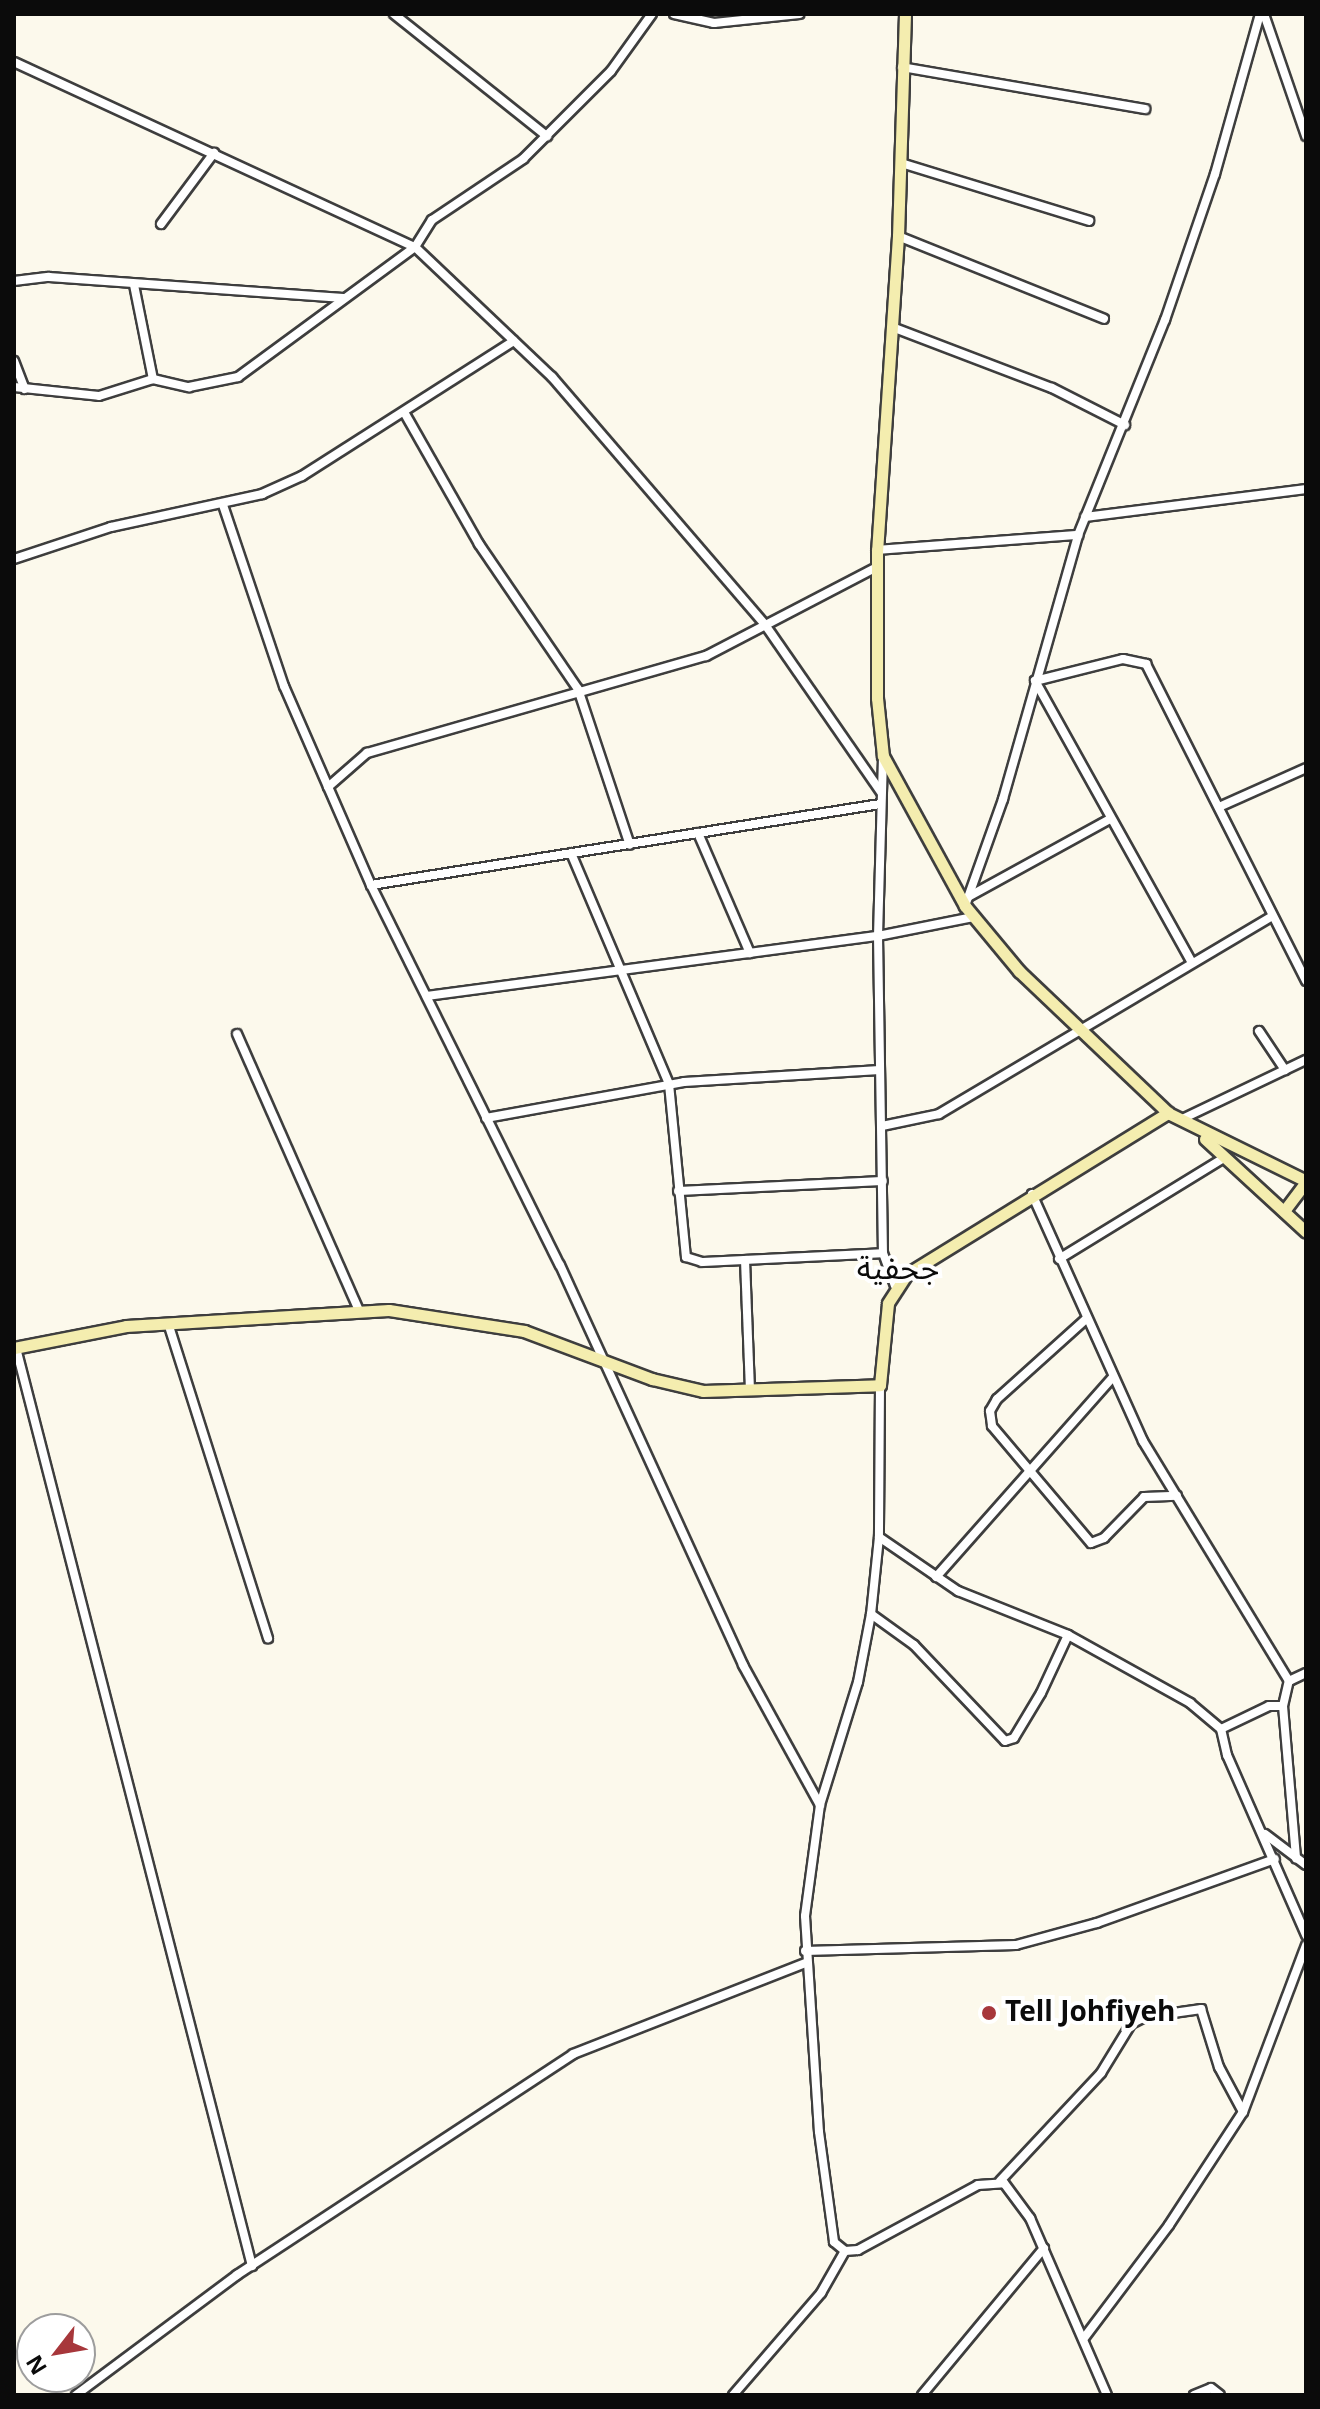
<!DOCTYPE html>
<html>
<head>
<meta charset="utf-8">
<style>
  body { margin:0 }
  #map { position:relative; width:1320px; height:2409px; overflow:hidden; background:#fcf9ec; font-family:Georgia,"Noto Sans Arabic",serif }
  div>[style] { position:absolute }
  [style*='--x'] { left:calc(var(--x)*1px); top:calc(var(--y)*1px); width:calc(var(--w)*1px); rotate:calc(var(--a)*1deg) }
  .roads { filter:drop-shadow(2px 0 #3e3e3e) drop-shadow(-2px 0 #3e3e3e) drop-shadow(0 2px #3e3e3e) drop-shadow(0 -2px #3e3e3e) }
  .street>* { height:8px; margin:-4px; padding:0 4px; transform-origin:4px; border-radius:4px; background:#fff }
  .secondary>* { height:11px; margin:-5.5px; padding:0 5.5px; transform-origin:5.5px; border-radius:5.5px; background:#f4edaf }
  .dots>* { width:22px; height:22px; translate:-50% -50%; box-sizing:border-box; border:4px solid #fff; border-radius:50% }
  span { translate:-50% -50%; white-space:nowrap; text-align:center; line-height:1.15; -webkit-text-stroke:8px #fff; paint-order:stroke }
  .poi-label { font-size:28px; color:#0b0b0b; font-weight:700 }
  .left { translate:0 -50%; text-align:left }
  .quarter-label { font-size:32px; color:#0b0b0b }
  .frame { position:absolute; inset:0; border:16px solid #0b0b0b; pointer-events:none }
  .north { position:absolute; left:16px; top:2313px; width:80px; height:80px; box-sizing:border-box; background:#fff; border:2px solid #9d9d9d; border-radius:50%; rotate:239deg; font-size:22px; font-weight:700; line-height:32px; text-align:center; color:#0b0b0b }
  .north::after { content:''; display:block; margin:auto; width:28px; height:36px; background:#a7373b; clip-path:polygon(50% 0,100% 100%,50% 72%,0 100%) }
</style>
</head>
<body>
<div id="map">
  <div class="roads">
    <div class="street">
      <div style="--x:394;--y:14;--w:196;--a:38.6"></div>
      <div style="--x:674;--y:14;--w:41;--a:12.7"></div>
      <div style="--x:714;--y:23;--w:86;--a:-6"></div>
      <div style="--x:1264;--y:14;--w:129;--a:71"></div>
      <div style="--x:14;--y:62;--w:442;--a:24.8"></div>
      <div style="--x:415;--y:247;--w:189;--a:43.5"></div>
      <div style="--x:552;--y:377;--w:328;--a:49.3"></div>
      <div style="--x:766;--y:626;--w:202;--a:55.3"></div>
      <div style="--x:902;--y:67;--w:247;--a:9.8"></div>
      <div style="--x:901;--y:163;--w:197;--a:17.1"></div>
      <div style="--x:161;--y:224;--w:89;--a:-53.3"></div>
      <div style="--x:898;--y:236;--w:222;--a:21.9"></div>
      <div style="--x:14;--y:281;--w:35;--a:-7"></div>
      <div style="--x:49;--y:277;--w:295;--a:4.1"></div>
      <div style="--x:134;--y:285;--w:96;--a:78.6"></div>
      <div style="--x:892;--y:327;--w:171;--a:20.9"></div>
      <div style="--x:1052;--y:388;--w:82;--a:26.9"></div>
      <div style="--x:14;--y:361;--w:30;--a:69"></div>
      <div style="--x:14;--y:387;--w:85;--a:6"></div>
      <div style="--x:99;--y:396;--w:57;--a:-17.5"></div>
      <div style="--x:153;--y:379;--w:37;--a:13"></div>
      <div style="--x:189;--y:387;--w:50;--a:-11.5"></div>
      <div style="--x:238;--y:377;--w:220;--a:-36.3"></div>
      <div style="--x:415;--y:247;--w:32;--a:-58"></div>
      <div style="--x:432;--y:220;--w:110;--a:-33.8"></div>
      <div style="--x:523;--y:159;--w:124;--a:-45"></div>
      <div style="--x:611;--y:71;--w:70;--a:-54.3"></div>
      <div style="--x:404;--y:412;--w:152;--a:60.4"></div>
      <div style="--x:479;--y:544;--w:176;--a:55.7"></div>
      <div style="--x:578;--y:689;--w:164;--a:71.6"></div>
      <div style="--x:223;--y:505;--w:191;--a:71.4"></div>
      <div style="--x:284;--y:686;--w:217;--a:66.4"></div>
      <div style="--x:371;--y:885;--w:424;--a:63.6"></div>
      <div style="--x:560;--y:1265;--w:440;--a:65.4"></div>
      <div style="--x:743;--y:1665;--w:160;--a:61.2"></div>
      <div style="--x:1085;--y:517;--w:223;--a:-7.2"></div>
      <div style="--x:877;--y:550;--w:202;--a:-4.3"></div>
      <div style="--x:14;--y:559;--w:102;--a:-18.3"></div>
      <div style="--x:111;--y:527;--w:155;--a:-12.3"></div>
      <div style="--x:262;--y:494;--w:44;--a:-24.2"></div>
      <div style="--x:302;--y:476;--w:251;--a:-32.5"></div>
      <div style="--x:883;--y:757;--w:179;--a:91.6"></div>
      <div style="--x:878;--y:936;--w:317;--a:89.1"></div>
      <div style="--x:883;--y:1253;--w:35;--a:70"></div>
      <div style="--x:328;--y:787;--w:52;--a:-41.1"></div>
      <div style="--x:367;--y:753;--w:353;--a:-16"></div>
      <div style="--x:706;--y:656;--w:193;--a:-27.5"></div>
      <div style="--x:1219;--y:807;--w:95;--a:-24.1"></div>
      <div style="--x:698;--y:833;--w:131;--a:66.6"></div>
      <div style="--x:571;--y:853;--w:251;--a:67"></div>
      <div style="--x:669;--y:1084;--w:174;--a:84.4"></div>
      <div style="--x:686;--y:1257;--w:17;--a:17"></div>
      <div style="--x:702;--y:1262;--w:181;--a:-2.8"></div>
      <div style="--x:371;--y:885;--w:515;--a:-9.04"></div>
      <div style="--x:968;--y:897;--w:162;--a:-28.8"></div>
      <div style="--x:965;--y:906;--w:114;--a:-70.4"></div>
      <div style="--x:1003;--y:799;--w:274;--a:-74.1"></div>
      <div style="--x:1078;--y:535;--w:232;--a:-68"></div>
      <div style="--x:1165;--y:320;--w:154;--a:-71.1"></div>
      <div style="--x:1215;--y:174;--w:166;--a:-74.3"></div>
      <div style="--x:1191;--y:961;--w:321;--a:-119.1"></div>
      <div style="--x:1035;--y:681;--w:91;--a:-14"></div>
      <div style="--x:1123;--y:659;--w:24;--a:12"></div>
      <div style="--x:1146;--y:664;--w:355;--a:63.2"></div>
      <div style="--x:427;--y:996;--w:455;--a:-7.6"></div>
      <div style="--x:878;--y:936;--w:97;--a:-11.3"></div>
      <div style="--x:1259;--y:1031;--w:47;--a:56.3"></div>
      <div style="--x:237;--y:1034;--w:302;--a:66.2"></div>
      <div style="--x:486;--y:1118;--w:201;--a:-10.3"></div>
      <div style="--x:684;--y:1082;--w:196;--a:-3.5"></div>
      <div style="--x:1180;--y:1120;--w:140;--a:-25.5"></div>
      <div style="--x:882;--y:1126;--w:58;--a:-11.9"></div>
      <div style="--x:939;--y:1114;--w:387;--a:-30.7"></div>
      <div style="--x:678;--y:1191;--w:205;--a:-2.8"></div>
      <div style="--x:1032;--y:1194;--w:271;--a:65.8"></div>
      <div style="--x:1143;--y:1441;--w:281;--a:58.7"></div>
      <div style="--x:1059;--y:1259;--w:193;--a:-31.5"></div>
      <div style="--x:745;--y:1260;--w:131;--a:87.8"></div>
      <div style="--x:1086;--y:1319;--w:120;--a:138"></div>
      <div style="--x:997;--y:1399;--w:14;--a:120"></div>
      <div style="--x:990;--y:1411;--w:15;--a:82"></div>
      <div style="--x:992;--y:1426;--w:153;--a:49.8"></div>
      <div style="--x:1091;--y:1543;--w:14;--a:-21"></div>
      <div style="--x:1104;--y:1538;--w:57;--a:-45.7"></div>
      <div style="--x:1144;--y:1497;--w:33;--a:-2"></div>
      <div style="--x:168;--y:1323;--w:331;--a:72.4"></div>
      <div style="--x:16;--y:1348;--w:948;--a:75.58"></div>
      <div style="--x:880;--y:1385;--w:152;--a:90.4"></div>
      <div style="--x:879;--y:1537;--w:77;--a:95.9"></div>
      <div style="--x:871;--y:1614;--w:69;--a:100.8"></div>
      <div style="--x:858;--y:1682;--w:129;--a:107.2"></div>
      <div style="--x:820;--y:1805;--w:112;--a:97.7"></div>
      <div style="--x:805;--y:1916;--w:216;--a:86.3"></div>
      <div style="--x:819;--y:2132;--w:111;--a:82.2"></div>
      <div style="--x:834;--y:2242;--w:14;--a:39"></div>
      <div style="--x:845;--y:2251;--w:13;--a:-4"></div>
      <div style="--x:858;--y:2250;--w:136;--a:-28.4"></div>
      <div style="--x:978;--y:2185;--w:26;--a:-4"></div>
      <div style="--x:1004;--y:2183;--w:44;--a:53.4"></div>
      <div style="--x:1030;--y:2218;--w:193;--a:66.5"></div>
      <div style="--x:879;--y:1537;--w:96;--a:34.4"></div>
      <div style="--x:958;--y:1591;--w:118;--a:21.8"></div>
      <div style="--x:1068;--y:1635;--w:140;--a:29.1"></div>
      <div style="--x:1190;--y:1703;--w:40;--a:40"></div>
      <div style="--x:1221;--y:1729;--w:27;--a:77"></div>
      <div style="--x:1227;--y:1755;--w:197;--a:66.3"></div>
      <div style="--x:936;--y:1577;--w:267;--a:-48.5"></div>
      <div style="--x:871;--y:1614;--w:53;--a:35.8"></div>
      <div style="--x:914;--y:1645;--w:132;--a:46.5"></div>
      <div style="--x:1005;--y:1741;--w:9;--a:-18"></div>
      <div style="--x:1014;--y:1738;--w:52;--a:-59"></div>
      <div style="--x:1041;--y:1693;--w:64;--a:-65"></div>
      <div style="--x:1283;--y:1706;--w:153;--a:85.1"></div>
      <div style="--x:1221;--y:1729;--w:53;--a:-25.6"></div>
      <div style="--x:1269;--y:1706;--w:14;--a:0"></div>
      <div style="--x:1283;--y:1706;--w:26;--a:-77"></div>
      <div style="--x:1289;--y:1681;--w:19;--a:-25"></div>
      <div style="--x:1265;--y:1834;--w:51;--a:37.1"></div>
      <div style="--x:805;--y:1951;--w:211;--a:-1.6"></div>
      <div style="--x:1016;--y:1945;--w:84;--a:-15.2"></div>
      <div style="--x:1097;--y:1923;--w:189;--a:-19.8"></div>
      <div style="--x:1000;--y:2181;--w:148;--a:-46.9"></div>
      <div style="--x:1101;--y:2073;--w:57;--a:-58.5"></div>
      <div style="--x:1131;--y:2024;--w:16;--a:-27"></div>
      <div style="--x:1145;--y:2017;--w:57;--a:-8.1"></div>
      <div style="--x:1201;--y:2009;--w:61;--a:72.8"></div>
      <div style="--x:1219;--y:2067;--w:51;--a:61.9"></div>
      <div style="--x:1084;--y:2338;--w:141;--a:-53"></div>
      <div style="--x:1169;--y:2225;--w:135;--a:-56.8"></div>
      <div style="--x:1243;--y:2112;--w:178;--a:-69.3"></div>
      <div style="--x:76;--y:2395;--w:201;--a:-36.7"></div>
      <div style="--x:237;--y:2275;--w:402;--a:-33.3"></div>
      <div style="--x:573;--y:2054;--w:249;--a:-21.4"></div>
      <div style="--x:733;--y:2395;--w:135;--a:-49.2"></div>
      <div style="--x:821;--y:2293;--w:48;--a:-60.3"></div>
      <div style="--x:922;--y:2395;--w:191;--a:-50.3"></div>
      <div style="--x:1194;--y:2395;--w:18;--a:-22"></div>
      <div style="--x:1211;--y:2388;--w:11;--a:38"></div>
    </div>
    <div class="secondary">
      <div style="--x:905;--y:14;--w:222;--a:91.8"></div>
      <div style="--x:898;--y:236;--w:315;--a:93.8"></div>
      <div style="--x:877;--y:550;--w:148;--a:90"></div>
      <div style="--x:877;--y:698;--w:58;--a:84.1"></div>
      <div style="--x:883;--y:756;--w:171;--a:61.3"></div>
      <div style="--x:965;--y:906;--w:85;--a:50.3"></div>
      <div style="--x:1019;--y:971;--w:206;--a:43.6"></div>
      <div style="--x:1168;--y:1113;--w:154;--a:26.2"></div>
      <div style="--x:1205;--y:1139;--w:137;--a:42.6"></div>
      <div style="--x:1284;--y:1211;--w:36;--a:-53"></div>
      <div style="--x:14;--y:1348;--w:114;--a:-11.1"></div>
      <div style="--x:126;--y:1326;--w:263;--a:-3.5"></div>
      <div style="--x:389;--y:1310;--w:137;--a:8.8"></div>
      <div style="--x:524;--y:1331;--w:137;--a:20.6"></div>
      <div style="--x:652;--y:1379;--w:52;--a:13.2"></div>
      <div style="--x:703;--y:1391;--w:177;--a:-1.9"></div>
      <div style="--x:880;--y:1385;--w:82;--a:-84.4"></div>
      <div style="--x:888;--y:1303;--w:35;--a:-57"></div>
      <div style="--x:907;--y:1274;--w:307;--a:-31.7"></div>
    </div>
  </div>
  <div class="dots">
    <div style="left:989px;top:2013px;background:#a7373b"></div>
  </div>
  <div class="poi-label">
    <span class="left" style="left:1005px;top:2013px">Tell Johfiyeh</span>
  </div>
  <div class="quarter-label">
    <span style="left:898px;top:1269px">جحفية</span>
  </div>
  <div class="frame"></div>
  <div class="north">N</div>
</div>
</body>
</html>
